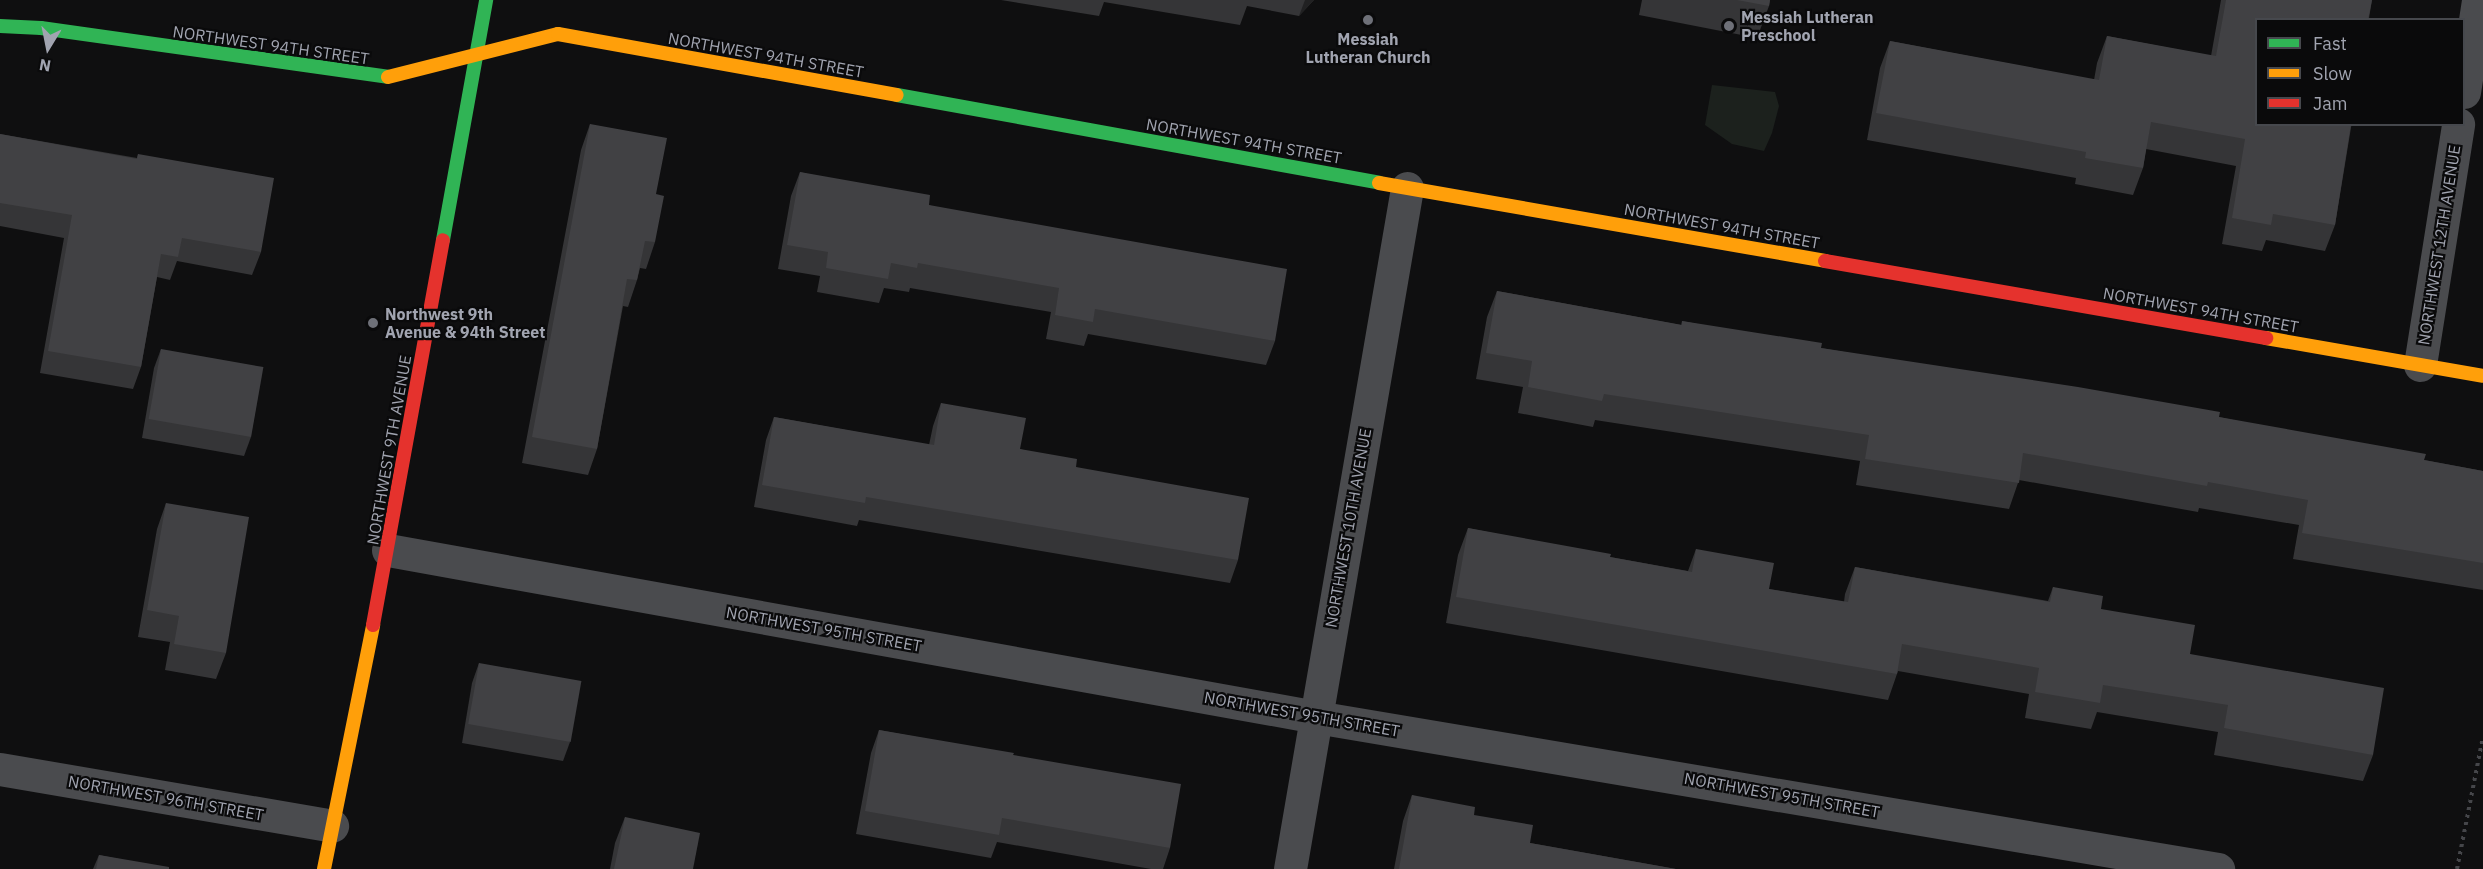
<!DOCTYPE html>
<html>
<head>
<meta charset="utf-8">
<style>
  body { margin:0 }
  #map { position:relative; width:2483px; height:869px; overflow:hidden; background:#0f0f10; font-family:"IBM Plex Sans",sans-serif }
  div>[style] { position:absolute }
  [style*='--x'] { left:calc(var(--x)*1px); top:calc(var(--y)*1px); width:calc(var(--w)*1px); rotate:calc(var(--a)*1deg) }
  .green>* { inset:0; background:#1c211d }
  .path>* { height:4px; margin-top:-2px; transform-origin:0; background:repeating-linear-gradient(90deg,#45464a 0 3px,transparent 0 7.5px) }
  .street>* { height:33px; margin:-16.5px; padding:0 16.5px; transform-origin:16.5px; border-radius:16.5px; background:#4a4b4e }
  .fast>* { height:14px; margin:-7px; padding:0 7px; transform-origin:7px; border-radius:7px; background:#30b455 }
  .slow>* { height:14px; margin:-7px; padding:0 7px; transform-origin:7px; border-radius:7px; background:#ff9f0a }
  .jam>* { height:14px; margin:-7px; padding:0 7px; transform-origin:7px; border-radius:7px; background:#e5322d }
  .wall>* { inset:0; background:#353537 }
  .shaded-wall>* { inset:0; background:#212122 }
  .building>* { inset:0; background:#414144; transform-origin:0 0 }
  .dots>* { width:16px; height:16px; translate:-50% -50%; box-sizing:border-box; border:3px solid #0a0a0b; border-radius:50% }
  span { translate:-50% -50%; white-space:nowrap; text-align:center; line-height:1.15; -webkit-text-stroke:4.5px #0a0a0b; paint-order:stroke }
  .poi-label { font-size:16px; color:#a1a4b0; font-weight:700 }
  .left { translate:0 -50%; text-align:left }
  .street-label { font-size:16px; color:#a1a4b0 }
  .legend { position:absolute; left:2255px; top:18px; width:210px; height:108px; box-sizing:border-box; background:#0a0a0b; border:2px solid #46484d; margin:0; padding:8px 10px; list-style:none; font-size:18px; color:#a1a4b0 }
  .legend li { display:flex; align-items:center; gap:12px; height:30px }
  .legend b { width:30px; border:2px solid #46484d }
  .north { position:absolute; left:18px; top:18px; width:60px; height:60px; -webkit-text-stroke:4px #0a0a0b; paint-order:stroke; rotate:190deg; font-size:16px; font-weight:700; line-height:24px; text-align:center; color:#a1a4b0 }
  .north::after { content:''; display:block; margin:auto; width:21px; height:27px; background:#a1a4b0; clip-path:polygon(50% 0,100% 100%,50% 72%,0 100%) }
</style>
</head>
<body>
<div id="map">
  <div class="green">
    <div style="clip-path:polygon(1712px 85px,1775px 92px,1779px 106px,1772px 133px,1764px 151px,1732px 144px,1705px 125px)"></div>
  </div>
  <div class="path">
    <div style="--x:2457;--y:869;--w:135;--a:-78.9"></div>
  </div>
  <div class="street">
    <div style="--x:2464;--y:92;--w:93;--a:-81.3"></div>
    <div style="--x:2420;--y:365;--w:244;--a:-81"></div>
    <div style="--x:388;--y:550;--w:943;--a:10.2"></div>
    <div style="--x:1316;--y:717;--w:915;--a:9.57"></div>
    <div style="--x:0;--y:769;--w:337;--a:9.7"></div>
    <div style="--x:1290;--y:869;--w:691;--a:-80.25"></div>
  </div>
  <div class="fast">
    <div style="--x:0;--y:26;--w:41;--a:2.8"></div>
    <div style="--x:41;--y:28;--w:350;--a:8"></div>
    <div style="--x:897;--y:95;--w:490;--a:10.3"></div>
    <div style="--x:443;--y:240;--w:244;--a:-79.8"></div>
  </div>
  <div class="slow">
    <div style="--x:388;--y:77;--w:175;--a:-14.2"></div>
    <div style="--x:558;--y:34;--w:344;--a:10.2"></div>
    <div style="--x:1379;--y:183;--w:453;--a:9.9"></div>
    <div style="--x:2266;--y:338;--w:220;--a:9.9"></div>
    <div style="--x:324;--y:869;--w:249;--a:-78.6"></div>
  </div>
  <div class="jam">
    <div style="--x:1825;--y:261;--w:448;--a:9.9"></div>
    <div style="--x:373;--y:625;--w:391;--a:-79.7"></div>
  </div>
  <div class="wall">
    <div style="clip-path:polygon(1001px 0,1314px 0,1299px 16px,1247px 6px,1240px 25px,1104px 2px,1099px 16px)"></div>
    <div style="clip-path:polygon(1642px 0,1770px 0,1769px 6px,1757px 38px,1639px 15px)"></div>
    <div style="clip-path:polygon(2221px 0,2372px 0,2335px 225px,2325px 251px,2266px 240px,2262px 251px,2222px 244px,2236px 166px,2146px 149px,2143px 168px,2133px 195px,2075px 184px,2076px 178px,1867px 140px,1880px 68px,1890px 41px,2094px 80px,2097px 63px,2107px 36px,2211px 56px)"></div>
    <div style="clip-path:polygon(590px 124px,656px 194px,655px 242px,646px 269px,640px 268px,637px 280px,628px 307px,623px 306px,597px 449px,588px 475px,522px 463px,581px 150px)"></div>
    <div style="clip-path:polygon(0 134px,137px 158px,138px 154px,261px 252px,252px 275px,177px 261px,170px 280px,157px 277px,141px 367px,133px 389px,40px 373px,64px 238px,0 226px)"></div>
    <div style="clip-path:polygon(800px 172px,929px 205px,1275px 341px,1266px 365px,1088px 334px,1084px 346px,1046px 339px,1051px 312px,910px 288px,909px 292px,884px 288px,879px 303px,817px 292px,820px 276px,778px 269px,791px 196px)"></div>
    <div style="clip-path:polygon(1497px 291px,1681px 325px,1682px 321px,1821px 348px,2219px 417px,2424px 460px,2483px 471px,2483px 590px,2293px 559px,2299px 525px,2199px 508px,2198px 512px,2019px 480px,2009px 509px,1856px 485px,1860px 461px,1595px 420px,1593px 427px,1518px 413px,1523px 387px,1476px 379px,1487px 317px)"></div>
    <div style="clip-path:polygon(161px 349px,251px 437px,244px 456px,142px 438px,154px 368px)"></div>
    <div style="clip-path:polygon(941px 403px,1020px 449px,1076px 467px,1238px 560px,1230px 583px,859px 520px,857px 526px,754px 507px,766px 440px,774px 417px,929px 445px,933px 426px)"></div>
    <div style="clip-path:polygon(166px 503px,226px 653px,216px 679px,165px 670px,170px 642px,138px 637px,157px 529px)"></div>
    <div style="clip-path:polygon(1468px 528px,1610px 557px,1688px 571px,1696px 549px,1769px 589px,1844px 602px,1845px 594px,1855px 567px,2048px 601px,2053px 587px,2101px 609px,2190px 654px,2373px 755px,2363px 781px,2214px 755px,2218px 732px,2097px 712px,2091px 729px,2025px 718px,2029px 694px,1898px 671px,1888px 700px,1446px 623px,1458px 555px)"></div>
    <div style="clip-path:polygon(479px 663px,570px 742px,563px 761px,462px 743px,472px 683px)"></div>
    <div style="clip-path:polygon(879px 730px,1013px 755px,1170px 848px,1163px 869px,1151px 869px,997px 842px,991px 858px,856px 834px,871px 753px)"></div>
    <div style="clip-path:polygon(1412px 795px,1530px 843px,1676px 869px,1394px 869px,1403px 821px)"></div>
    <div style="clip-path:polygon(625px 817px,693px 869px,610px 869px,615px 843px)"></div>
    <div style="clip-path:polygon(99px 855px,169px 869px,93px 869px)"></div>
  </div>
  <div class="shaded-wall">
    <div style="clip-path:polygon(1305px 0,1314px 0,1299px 16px)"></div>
  </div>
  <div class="building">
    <div style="clip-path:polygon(1737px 0,1770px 0,1769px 6px)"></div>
    <div style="clip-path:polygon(2226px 0,2372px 0,2368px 20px,2256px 20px,2256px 124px,2351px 124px,2335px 225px,2273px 214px,2271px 225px,2232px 218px,2245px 139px,2151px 122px,2143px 168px,2085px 158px,2086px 152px,1876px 113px,1890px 41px,2099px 80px,2107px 36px,2216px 56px)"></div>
    <div style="clip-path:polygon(590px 124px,667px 138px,656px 194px,664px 196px,655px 242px,645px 241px,637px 280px,627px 279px,597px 449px,532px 437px)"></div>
    <div style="clip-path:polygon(0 134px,137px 159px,138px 154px,274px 178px,261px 252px,182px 238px,178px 257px,161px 254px,141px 367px,48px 351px,72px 215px,0 203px)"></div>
    <div style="clip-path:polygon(800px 172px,930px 195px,929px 205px,1287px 269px,1275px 341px,1095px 309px,1093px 322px,1055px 315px,1059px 288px,918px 263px,917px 268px,891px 263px,888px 279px,826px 268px,828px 252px,787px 245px)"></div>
    <div style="clip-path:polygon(1497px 291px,1682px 325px,1682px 321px,1822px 343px,1821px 348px,2078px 387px,2220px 412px,2219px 417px,2426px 454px,2424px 460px,2483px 471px,2483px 563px,2302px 533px,2308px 500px,2208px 482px,2207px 486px,2023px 453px,2019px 483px,1865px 459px,1869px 435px,1604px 394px,1602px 401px,1528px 387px,1532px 361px,1486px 353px)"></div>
    <div style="left:161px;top:349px;width:104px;height:71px;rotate:10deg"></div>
    <div style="clip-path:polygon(941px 403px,1026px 418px,1020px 449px,1077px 459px,1076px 467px,1249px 498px,1238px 560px,866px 497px,865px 503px,762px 485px,774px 417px,934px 445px)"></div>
    <div style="clip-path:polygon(166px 503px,249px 517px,226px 653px,174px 644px,179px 616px,147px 610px)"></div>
    <div style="clip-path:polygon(1468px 528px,1611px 554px,1610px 557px,1692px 572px,1696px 549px,1774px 563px,1769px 589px,1848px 602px,1855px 567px,2050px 602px,2053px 587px,2103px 596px,2101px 609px,2195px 625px,2190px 654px,2384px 688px,2373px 755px,2224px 728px,2228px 705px,2103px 685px,2100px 703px,2035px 692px,2039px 668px,1902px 644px,1897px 674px,1456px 597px)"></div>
    <div style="left:479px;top:663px;width:104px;height:62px;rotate:10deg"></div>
    <div style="clip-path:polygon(879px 730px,1014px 753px,1013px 755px,1181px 784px,1170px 848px,1002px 818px,999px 835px,865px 811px)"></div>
    <div style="clip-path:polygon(1412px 795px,1475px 807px,1474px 815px,1533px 825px,1530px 843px,1676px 869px,1399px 869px)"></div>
    <div style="clip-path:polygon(625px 817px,700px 833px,693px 869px,614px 869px)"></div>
    <div style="clip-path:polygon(99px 855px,169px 867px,169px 869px,96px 869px)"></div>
  </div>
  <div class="dots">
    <div style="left:1368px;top:20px;background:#6e7078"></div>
    <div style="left:1729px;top:26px;background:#6e7078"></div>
    <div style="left:373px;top:323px;background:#6e7078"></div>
  </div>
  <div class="poi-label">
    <span class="left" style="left:1741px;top:26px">Messiah Lutheran<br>Preschool</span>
    <span style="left:1368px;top:48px">Messiah<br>Lutheran Church</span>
    <span class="left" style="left:385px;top:323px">Northwest 9th<br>Avenue &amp; 94th Street</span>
  </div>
  <div class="street-label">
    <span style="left:271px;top:45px;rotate:8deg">NORTHWEST 94TH STREET</span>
    <span style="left:766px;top:55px;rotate:10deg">NORTHWEST 94TH STREET</span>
    <span style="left:1244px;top:141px;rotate:10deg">NORTHWEST 94TH STREET</span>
    <span style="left:1722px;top:226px;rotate:10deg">NORTHWEST 94TH STREET</span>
    <span style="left:2439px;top:245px;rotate:-81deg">NORTHWEST 12TH AVENUE</span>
    <span style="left:2201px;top:310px;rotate:10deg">NORTHWEST 94TH STREET</span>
    <span style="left:389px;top:450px;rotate:-80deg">NORTHWEST 9TH AVENUE</span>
    <span style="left:1348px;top:528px;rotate:-80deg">NORTHWEST 10TH AVENUE</span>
    <span style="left:824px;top:629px;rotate:10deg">NORTHWEST 95TH STREET</span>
    <span style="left:1302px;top:714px;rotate:10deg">NORTHWEST 95TH STREET</span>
    <span style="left:1782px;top:795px;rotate:10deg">NORTHWEST 95TH STREET</span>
    <span style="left:166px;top:798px;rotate:10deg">NORTHWEST 96TH STREET</span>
  </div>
  <ul class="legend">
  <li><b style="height:8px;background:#30b455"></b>Fast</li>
  <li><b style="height:8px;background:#ff9f0a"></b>Slow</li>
  <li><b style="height:8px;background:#e5322d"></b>Jam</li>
  </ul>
  <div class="north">N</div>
</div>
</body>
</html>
